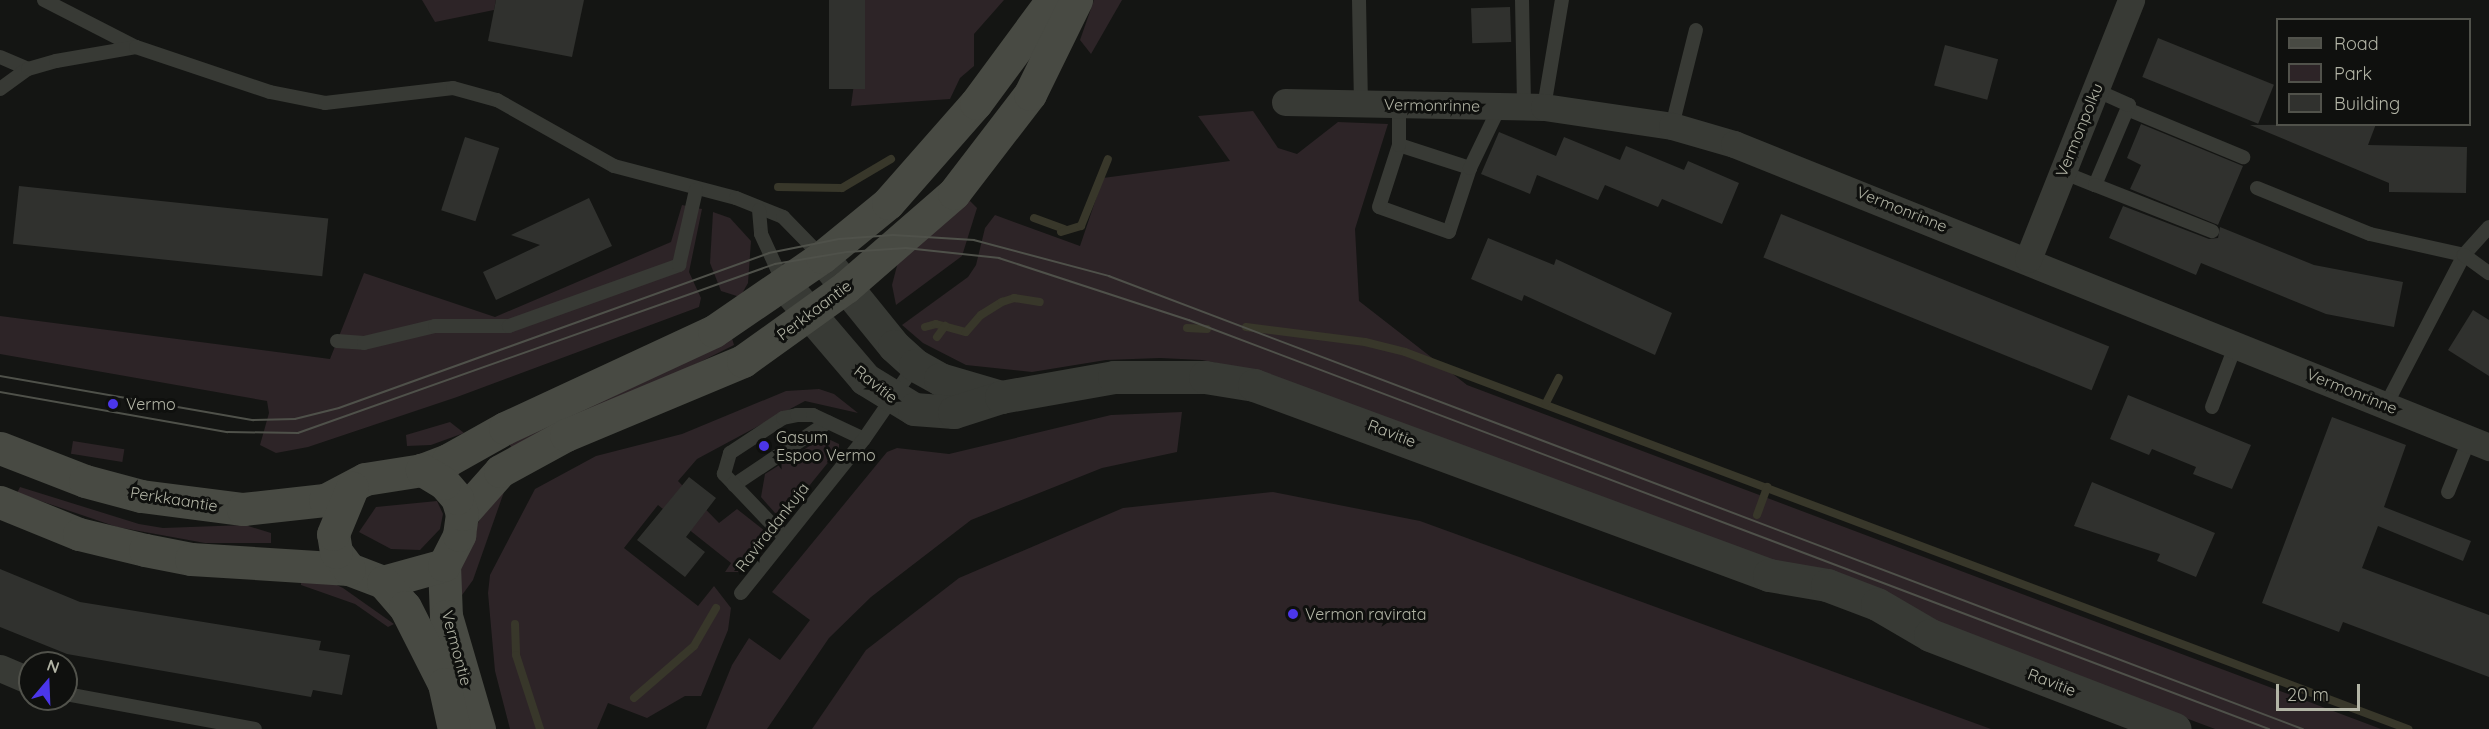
<!DOCTYPE html>
<html>
<head>
<meta charset="utf-8">
<style>
  body { margin:0 }
  #map { position:relative; width:2489px; height:729px; overflow:hidden; background:#141513; font-family:Quicksand,sans-serif }
  div>[style] { position:absolute }
  [style*='--x'] { left:calc(var(--x)*1px); top:calc(var(--y)*1px); width:calc(var(--w)*1px); rotate:calc(var(--a)*1deg) }
  .green>* { inset:0; background:#2d2427; transform-origin:0 0 }
  .stream>* { height:8px; margin:-4px; padding:0 4px; transform-origin:4px; border-radius:4px; background:#38372a }
  .building>* { inset:0; background:#30312e; transform-origin:0 0 }
  .service>* { height:14px; margin:-7px; padding:0 7px; transform-origin:7px; border-radius:7px; background:#383a35 }
  .minor>* { height:27px; margin:-13.5px; padding:0 13.5px; transform-origin:13.5px; border-radius:13.5px; background:#383a35 }
  .tertiary>* { height:33px; margin:-16.5px; padding:0 16.5px; transform-origin:16.5px; border-radius:16.5px; background:#383a35 }
  .secondary>* { height:33px; margin:-16.5px; padding:0 16.5px; transform-origin:16.5px; border-radius:16.5px; background:#484a43 }
  .tram>* { height:1.5px; margin:-0.75px; padding:0 0.75px; transform-origin:0.75px; border-radius:0.75px; background:#4f514a }
  .dots>* { width:16px; height:16px; translate:-50% -50%; box-sizing:border-box; border:3px solid #0f100e; border-radius:50% }
  span { translate:-50% -50%; white-space:nowrap; text-align:center; line-height:1.15; -webkit-text-stroke:6px #0f100e; paint-order:stroke }
  .street-label { font-size:16px; color:#b3b5a6 }
  .poi-label { font-size:16px; color:#b3b5a6 }
  .left { translate:0 -50%; text-align:left }
  .legend { position:absolute; left:2276px; top:18px; width:195px; height:108px; box-sizing:border-box; background:#0f100e; border:2px solid #51524b; margin:0; padding:8px 10px; list-style:none; font-size:18px; color:#b3b5a6 }
  .legend li { display:flex; align-items:center; gap:12px; height:30px }
  .legend b { width:30px; border:2px solid #51524b }
  .north { position:absolute; left:18px; top:651px; width:60px; height:60px; box-sizing:border-box; background:#0f100e; border:2px solid #51524b; border-radius:50%; rotate:19deg; font-size:16px; font-weight:700; line-height:24px; text-align:center; color:#b3b5a6 }
  .north::after { content:''; display:block; margin:auto; width:21px; height:27px; background:#4b36ea; clip-path:polygon(50% 0,100% 100%,50% 72%,0 100%) }
  .scale { position:absolute; left:2276px; top:684px; width:84px; height:27px; box-sizing:border-box; border:3px solid #b3b5a6; border-top:0; padding-left:8px; font-size:18px; line-height:21px; white-space:nowrap; color:#b3b5a6; -webkit-text-stroke:4px #0f100e; paint-order:stroke }
</style>
</head>
<body>
<div id="map">
  <div class="green">
    <div style="clip-path:polygon(422px 0,496px 0,494px 10px,435px 22px)"></div>
    <div style="clip-path:polygon(865px 0,1004px 0,974px 34px,974px 66px,960px 78px,950px 99px,851px 106px)"></div>
    <div style="clip-path:polygon(1094px 0,1122px 0,1091px 54px,1080px 40px)"></div>
    <div style="clip-path:polygon(1253px 111px,1278px 148px,1297px 154px,1338px 122px,1388px 124px,1355px 229px,1359px 301px,1467px 385px,2381px 729px,2215px 729px,1265px 373px,1202px 360px,1160px 358px,1106px 360px,1032px 372px,966px 365px,923px 343px,902px 325px,968px 277px,976px 265px,985px 228px,995px 215px,1080px 246px,1103px 178px,1230px 161px,1198px 116px)"></div>
    <div style="clip-path:polygon(968px 199px,977px 208px,962px 256px,896px 305px,892px 285px,899px 258px)"></div>
    <div style="clip-path:polygon(682px 205px,702px 209px,689px 272px,701px 298px,699px 307px,457px 397px,308px 447px,276px 453px,260px 445px,269px 413px,267px 401px,0 354px,0 316px,330px 359px,364px 273px,495px 317px,671px 242px)"></div>
    <div style="clip-path:polygon(713px 212px,730px 218px,751px 241px,748px 283px,740px 297px,721px 291px,710px 263px)"></div>
    <div style="clip-path:polygon(731px 335px,734px 345px,700px 362px,513px 450px,508px 442px)"></div>
    <div style="clip-path:polygon(819px 389px,834px 394px,858px 413px,805px 401px,697px 459px,678px 481px,719px 523px,737px 509px,765px 531px,759px 547px,738px 572px,725px 572px,731px 563px,658px 505px,624px 548px,698px 606px,714px 586px,731px 608px,728px 630px,701px 696px,685px 696px,647px 718px,608px 703px,597px 729px,510px 729px,495px 671px,488px 593px,490px 575px,535px 489px,596px 456px,682px 434px,786px 391px)"></div>
    <div style="clip-path:polygon(1182px 412px,1177px 452px,1102px 468px,971px 520px,871px 597px,829px 638px,767px 729px,706px 729px,732px 665px,749px 638px,780px 660px,810px 620px,772px 592px,887px 452px,897px 448px,949px 454px,1111px 415px)"></div>
    <div style="clip-path:polygon(450px 422px,464px 433px,431px 445px,407px 446px,406px 435px)"></div>
    <div style="clip-path:polygon(824px 437px,839px 444px,839px 449px,788px 512px,775px 513px,761px 497px,765px 474px)"></div>
    <div style="left:73px;top:441px;width:52px;height:13px;rotate:9deg"></div>
    <div style="clip-path:polygon(20px 487px,139px 524px,163px 528px,245px 525px,271px 533px,271px 543px,205px 543px,117px 527px,17px 493px)"></div>
    <div style="clip-path:polygon(505px 489px,473px 580px,457px 602px,461px 563px,476px 527px,487px 505px)"></div>
    <div style="clip-path:polygon(1273px 492px,1420px 521px,1991px 729px,812px 729px,866px 650px,959px 578px,1123px 508px)"></div>
    <div style="clip-path:polygon(437px 501px,443px 514px,440px 529px,420px 550px,391px 549px,359px 532px,376px 507px)"></div>
    <div style="clip-path:polygon(301px 575px,320px 577px,343px 588px,394px 624px,388px 627px,355px 604px,301px 585px)"></div>
  </div>
  <div class="stream">
    <div style="--x:778;--y:187;--w:64;--a:0.9"></div>
    <div style="--x:842;--y:188;--w:57;--a:-30.6"></div>
    <div style="--x:1034;--y:218;--w:32;--a:20"></div>
    <div style="--x:1061;--y:232;--w:21;--a:-17"></div>
    <div style="--x:1081;--y:226;--w:72;--a:-68.1"></div>
    <div style="--x:925;--y:327;--w:11;--a:-15"></div>
    <div style="--x:936;--y:324;--w:31;--a:15"></div>
    <div style="--x:966;--y:332;--w:23;--a:-49"></div>
    <div style="--x:981;--y:315;--w:25;--a:-32"></div>
    <div style="--x:1002;--y:302;--w:13;--a:-18"></div>
    <div style="--x:1014;--y:298;--w:26;--a:9"></div>
    <div style="--x:1246;--y:327;--w:120;--a:7.2"></div>
    <div style="--x:1365;--y:342;--w:41;--a:14"></div>
    <div style="--x:1405;--y:352;--w:1072;--a:20.6"></div>
    <div style="--x:1187;--y:328;--w:20;--a:3"></div>
    <div style="--x:937;--y:337;--w:14;--a:-54"></div>
    <div style="--x:1546;--y:403;--w:28;--a:-63"></div>
    <div style="--x:1757;--y:515;--w:30;--a:-70"></div>
    <div style="--x:515;--y:624;--w:31;--a:88"></div>
    <div style="--x:516;--y:655;--w:78;--a:72"></div>
    <div style="--x:634;--y:698;--w:79;--a:-40.9"></div>
    <div style="--x:694;--y:646;--w:44;--a:-59.9"></div>
  </div>
  <div class="building">
    <div style="clip-path:polygon(496px 0,584px 0,572px 57px,488px 41px)"></div>
    <div style="left:829px;top:0;width:36px;height:89px"></div>
    <div style="left:1510px;top:7px;width:35px;height:39px;rotate:88deg"></div>
    <div style="left:2158px;top:38px;width:125px;height:42px;rotate:22deg"></div>
    <div style="left:1945px;top:45px;width:55px;height:42px;rotate:15deg"></div>
    <div style="clip-path:polygon(2141px 124px,2243px 166px,2218px 225px,2130px 189px,2141px 165px,2127px 158px)"></div>
    <div style="clip-path:polygon(2376px 124px,2368px 145px,2467px 147px,2466px 193px,2389px 192px,2389px 183px,2250px 125px)"></div>
    <div style="clip-path:polygon(1499px 132px,1556px 156px,1564px 137px,1620px 160px,1626px 146px,1684px 170px,1688px 161px,1739px 183px,1722px 224px,1662px 199px,1658px 207px,1605px 185px,1598px 200px,1537px 175px,1530px 194px,1481px 174px)"></div>
    <div style="left:465px;top:137px;width:36px;height:77px;rotate:18deg"></div>
    <div style="left:19px;top:186px;width:311px;height:58px;rotate:6deg"></div>
    <div style="clip-path:polygon(589px 198px,612px 246px,496px 300px,483px 272px,540px 245px,511px 235px)"></div>
    <div style="clip-path:polygon(2123px 206px,2209px 239px,2218px 238px,2220px 227px,2314px 265px,2403px 282px,2394px 327px,2326px 314px,2201px 263px,2196px 275px,2109px 238px)"></div>
    <div style="left:1781px;top:214px;width:354px;height:47px;rotate:22deg"></div>
    <div style="clip-path:polygon(1488px 238px,1554px 265px,1556px 259px,1672px 313px,1655px 355px,1524px 295px,1522px 301px,1471px 279px)"></div>
    <div style="clip-path:polygon(2473px 310px,2489px 320px,2489px 376px,2448px 350px)"></div>
    <div style="clip-path:polygon(2128px 395px,2251px 445px,2232px 489px,2193px 474px,2196px 467px,2152px 449px,2149px 455px,2110px 439px)"></div>
    <div style="clip-path:polygon(2332px 417px,2406px 445px,2384px 507px,2471px 541px,2463px 561px,2378px 526px,2362px 568px,2489px 615px,2489px 677px,2343px 622px,2339px 632px,2262px 603px)"></div>
    <div style="clip-path:polygon(689px 477px,716px 498px,686px 537px,705px 552px,685px 577px,637px 540px)"></div>
    <div style="clip-path:polygon(2092px 482px,2215px 533px,2196px 577px,2157px 561px,2160px 554px,2074px 526px)"></div>
    <div style="clip-path:polygon(0 569px,80px 602px,321px 641px,319px 650px,350px 655px,342px 695px,313px 690px,311px 697px,67px 654px,0 627px)"></div>
  </div>
  <div class="service">
    <div style="--x:44;--y:0;--w:103;--a:27.1"></div>
    <div style="--x:1359;--y:0;--w:104;--a:88.9"></div>
    <div style="--x:1522;--y:0;--w:106;--a:88.9"></div>
    <div style="--x:0;--y:57;--w:30;--a:23"></div>
    <div style="--x:0;--y:89;--w:34;--a:-36"></div>
    <div style="--x:28;--y:69;--w:29;--a:-16"></div>
    <div style="--x:56;--y:61;--w:81;--a:-9.9"></div>
    <div style="--x:136;--y:47;--w:141;--a:18.6"></div>
    <div style="--x:270;--y:92;--w:56;--a:11.3"></div>
    <div style="--x:325;--y:103;--w:129;--a:-6.7"></div>
    <div style="--x:453;--y:88;--w:46;--a:15.3"></div>
    <div style="--x:497;--y:100;--w:134;--a:29.4"></div>
    <div style="--x:614;--y:166;--w:126;--a:14.7"></div>
    <div style="--x:736;--y:198;--w:51;--a:22"></div>
    <div style="--x:783;--y:217;--w:56;--a:45.7"></div>
    <div style="--x:1544;--y:107;--w:109;--a:-80.5"></div>
    <div style="--x:2127;--y:109;--w:126;--a:22.5"></div>
    <div style="--x:1672;--y:126;--w:99;--a:-76"></div>
    <div style="--x:1399;--y:145;--w:75;--a:17.9"></div>
    <div style="--x:1470;--y:168;--w:67;--a:108.2"></div>
    <div style="--x:1449;--y:232;--w:74;--a:-160.3"></div>
    <div style="--x:1379;--y:207;--w:65;--a:-72.1"></div>
    <div style="--x:1399;--y:145;--w:40;--a:-90"></div>
    <div style="--x:1470;--y:168;--w:69;--a:-64.2"></div>
    <div style="--x:2062;--y:172;--w:35;--a:22"></div>
    <div style="--x:2095;--y:185;--w:87;--a:-67"></div>
    <div style="--x:2129;--y:105;--w:37;--a:-156"></div>
    <div style="--x:2095;--y:185;--w:126;--a:21.5"></div>
    <div style="--x:2257;--y:188;--w:122;--a:22.2"></div>
    <div style="--x:2370;--y:234;--w:96;--a:12.6"></div>
    <div style="--x:2464;--y:255;--w:169;--a:117.5"></div>
    <div style="--x:759;--y:210;--w:24;--a:85"></div>
    <div style="--x:761;--y:234;--w:55;--a:65.3"></div>
    <div style="--x:2489;--y:227;--w:38;--a:132"></div>
    <div style="--x:2464;--y:255;--w:31;--a:36"></div>
    <div style="--x:337;--y:341;--w:27;--a:4"></div>
    <div style="--x:364;--y:343;--w:73;--a:-13.5"></div>
    <div style="--x:435;--y:326;--w:74;--a:0"></div>
    <div style="--x:509;--y:326;--w:181;--a:-19.7"></div>
    <div style="--x:679;--y:265;--w:77;--a:-77.2"></div>
    <div style="--x:2212;--y:407;--w:67;--a:-69.1"></div>
    <div style="--x:734;--y:485;--w:113;--a:-33.8"></div>
    <div style="--x:2448;--y:492;--w:56;--a:-68"></div>
    <div style="--x:783;--y:536;--w:86;--a:-133.6"></div>
    <div style="--x:724;--y:474;--w:22;--a:-74"></div>
    <div style="--x:730;--y:453;--w:64;--a:-33.4"></div>
    <div style="--x:783;--y:418;--w:14;--a:-12"></div>
    <div style="--x:797;--y:415;--w:16;--a:0"></div>
    <div style="--x:813;--y:415;--w:56;--a:25.2"></div>
    <div style="--x:741;--y:593;--w:197;--a:-51.4"></div>
    <div style="--x:864;--y:439;--w:90;--a:-55.4"></div>
    <div style="--x:66;--y:694;--w:192;--a:10.5"></div>
  </div>
  <div class="minor">
    <div style="--x:1285;--y:102;--w:259;--a:1.1"></div>
    <div style="--x:1544;--y:107;--w:129;--a:8.4"></div>
    <div style="--x:1672;--y:126;--w:65;--a:16.2"></div>
    <div style="--x:1734;--y:144;--w:814;--a:21.87"></div>
    <div style="--x:2028;--y:259;--w:279;--a:-68.3"></div>
    <div style="--x:0;--y:668;--w:30;--a:23"></div>
  </div>
  <div class="tertiary">
    <div style="--x:822;--y:257;--w:114;--a:51"></div>
    <div style="--x:894;--y:346;--w:28;--a:42"></div>
    <div style="--x:915;--y:365;--w:29;--a:29"></div>
    <div style="--x:940;--y:379;--w:64;--a:16.4"></div>
    <div style="--x:784;--y:284;--w:125;--a:49.5"></div>
    <div style="--x:865;--y:379;--w:57;--a:31.5"></div>
    <div style="--x:914;--y:409;--w:40;--a:4.3"></div>
    <div style="--x:954;--y:412;--w:49;--a:-17.7"></div>
    <div style="--x:1001;--y:397;--w:115;--a:-10"></div>
    <div style="--x:1114;--y:377;--w:91;--a:0"></div>
    <div style="--x:1205;--y:377;--w:50;--a:9.3"></div>
    <div style="--x:1254;--y:385;--w:549;--a:20.25"></div>
    <div style="--x:1769;--y:575;--w:59;--a:9.8"></div>
    <div style="--x:1827;--y:585;--w:53;--a:20.8"></div>
    <div style="--x:1877;--y:604;--w:61;--a:30.3"></div>
    <div style="--x:1930;--y:635;--w:262;--a:21"></div>
  </div>
  <div class="secondary">
    <div style="--x:0;--y:448;--w:91;--a:21.2"></div>
    <div style="--x:85;--y:481;--w:58;--a:15"></div>
    <div style="--x:141;--y:496;--w:103;--a:7.3"></div>
    <div style="--x:243;--y:509;--w:82;--a:-6.3"></div>
    <div style="--x:325;--y:500;--w:45;--a:-27.7"></div>
    <div style="--x:365;--y:479;--w:58;--a:-9"></div>
    <div style="--x:422;--y:470;--w:28;--a:-21"></div>
    <div style="--x:448;--y:460;--w:65;--a:-29.3"></div>
    <div style="--x:505;--y:428;--w:230;--a:-24.9"></div>
    <div style="--x:714;--y:331;--w:131;--a:-34.4"></div>
    <div style="--x:822;--y:257;--w:85;--a:-39.3"></div>
    <div style="--x:888;--y:203;--w:133;--a:-48.7"></div>
    <div style="--x:976;--y:103;--w:128;--a:-53.6"></div>
    <div style="--x:0;--y:502;--w:85;--a:22.1"></div>
    <div style="--x:79;--y:534;--w:68;--a:13.6"></div>
    <div style="--x:145;--y:550;--w:47;--a:11.1"></div>
    <div style="--x:191;--y:559;--w:158;--a:3.6"></div>
    <div style="--x:349;--y:569;--w:36;--a:21"></div>
    <div style="--x:462;--y:514;--w:57;--a:-48.5"></div>
    <div style="--x:500;--y:471;--w:75;--a:-28.6"></div>
    <div style="--x:566;--y:435;--w:192;--a:-22.7"></div>
    <div style="--x:743;--y:361;--w:127;--a:-35.7"></div>
    <div style="--x:846;--y:287;--w:143;--a:-41"></div>
    <div style="--x:954;--y:193;--w:125;--a:-52.5"></div>
    <div style="--x:1030;--y:94;--w:105;--a:-63.9"></div>
    <div style="--x:444;--y:565;--w:51;--a:87.8"></div>
    <div style="--x:446;--y:616;--w:118;--a:73.7"></div>
    <div style="--x:349;--y:569;--w:21;--a:-127"></div>
    <div style="--x:336;--y:552;--w:18;--a:-99"></div>
    <div style="--x:333;--y:534;--w:50;--a:-67.6"></div>
    <div style="--x:383;--y:582;--w:63;--a:-15.6"></div>
    <div style="--x:444;--y:565;--w:34;--a:-63"></div>
    <div style="--x:459;--y:535;--w:21;--a:-82"></div>
    <div style="--x:462;--y:514;--w:17;--a:-107"></div>
    <div style="--x:457;--y:498;--w:20;--a:-131"></div>
    <div style="--x:444;--y:483;--w:26;--a:-149"></div>
    <div style="--x:383;--y:582;--w:33;--a:49"></div>
    <div style="--x:405;--y:607;--w:86;--a:63.1"></div>
    <div style="--x:444;--y:684;--w:46;--a:77.5"></div>
  </div>
  <div class="tram">
    <div style="--x:0;--y:376;--w:257;--a:9.9"></div>
    <div style="--x:253;--y:420;--w:42;--a:-1.4"></div>
    <div style="--x:295;--y:419;--w:45;--a:-14"></div>
    <div style="--x:339;--y:408;--w:457;--a:-19.8"></div>
    <div style="--x:769;--y:253;--w:71;--a:-11.3"></div>
    <div style="--x:839;--y:239;--w:54;--a:-4.2"></div>
    <div style="--x:893;--y:235;--w:81;--a:3.5"></div>
    <div style="--x:974;--y:240;--w:140;--a:14.9"></div>
    <div style="--x:1109;--y:276;--w:1277;--a:20.78"></div>
    <div style="--x:0;--y:392;--w:231;--a:10"></div>
    <div style="--x:228;--y:432;--w:70;--a:0.8"></div>
    <div style="--x:298;--y:433;--w:506;--a:-19.51"></div>
    <div style="--x:775;--y:264;--w:73;--a:-9.5"></div>
    <div style="--x:847;--y:252;--w:59;--a:-3.9"></div>
    <div style="--x:906;--y:248;--w:94;--a:6.1"></div>
    <div style="--x:999;--y:258;--w:200;--a:18.1"></div>
    <div style="--x:1189;--y:320;--w:1155;--a:20.74"></div>
  </div>
  <div class="dots">
    <div style="left:113px;top:404px;background:#4b36ea"></div>
    <div style="left:764px;top:446px;background:#4b36ea"></div>
    <div style="left:1293px;top:614px;background:#4b36ea"></div>
  </div>
  <div class="street-label">
    <span style="left:1432px;top:105px;rotate:1deg">Vermonrinne</span>
    <span style="left:2079px;top:130px;rotate:-68deg">Vermonpolku</span>
    <span style="left:1902px;top:209px;rotate:22deg">Vermonrinne</span>
    <span style="left:814px;top:310px;rotate:-37deg">Perkkaantie</span>
    <span style="left:876px;top:384px;rotate:38deg">Ravitie</span>
    <span style="left:2352px;top:391px;rotate:22deg">Vermonrinne</span>
    <span style="left:1392px;top:433px;rotate:21deg">Ravitie</span>
    <span style="left:174px;top:499px;rotate:9deg">Perkkaantie</span>
    <span style="left:772px;top:527px;rotate:-52deg">Raviradankuja</span>
    <span style="left:457px;top:648px;rotate:75deg">Vermontie</span>
    <span style="left:2052px;top:682px;rotate:21deg">Ravitie</span>
  </div>
  <div class="poi-label">
    <span class="left" style="left:126px;top:404px">Vermo</span>
    <span class="left" style="left:776px;top:446px">Gasum<br>Espoo Vermo</span>
    <span class="left" style="left:1305px;top:614px">Vermon ravirata</span>
  </div>
  <ul class="legend">
  <li><b style="height:8px;background:#484a43"></b>Road</li>
  <li><b style="height:16px;background:#2d2427"></b>Park</li>
  <li><b style="height:16px;background:#30312e"></b>Building</li>
  </ul>
  <div class="north">N</div>
  <div class="scale">20 m</div>
</div>
</body>
</html>
